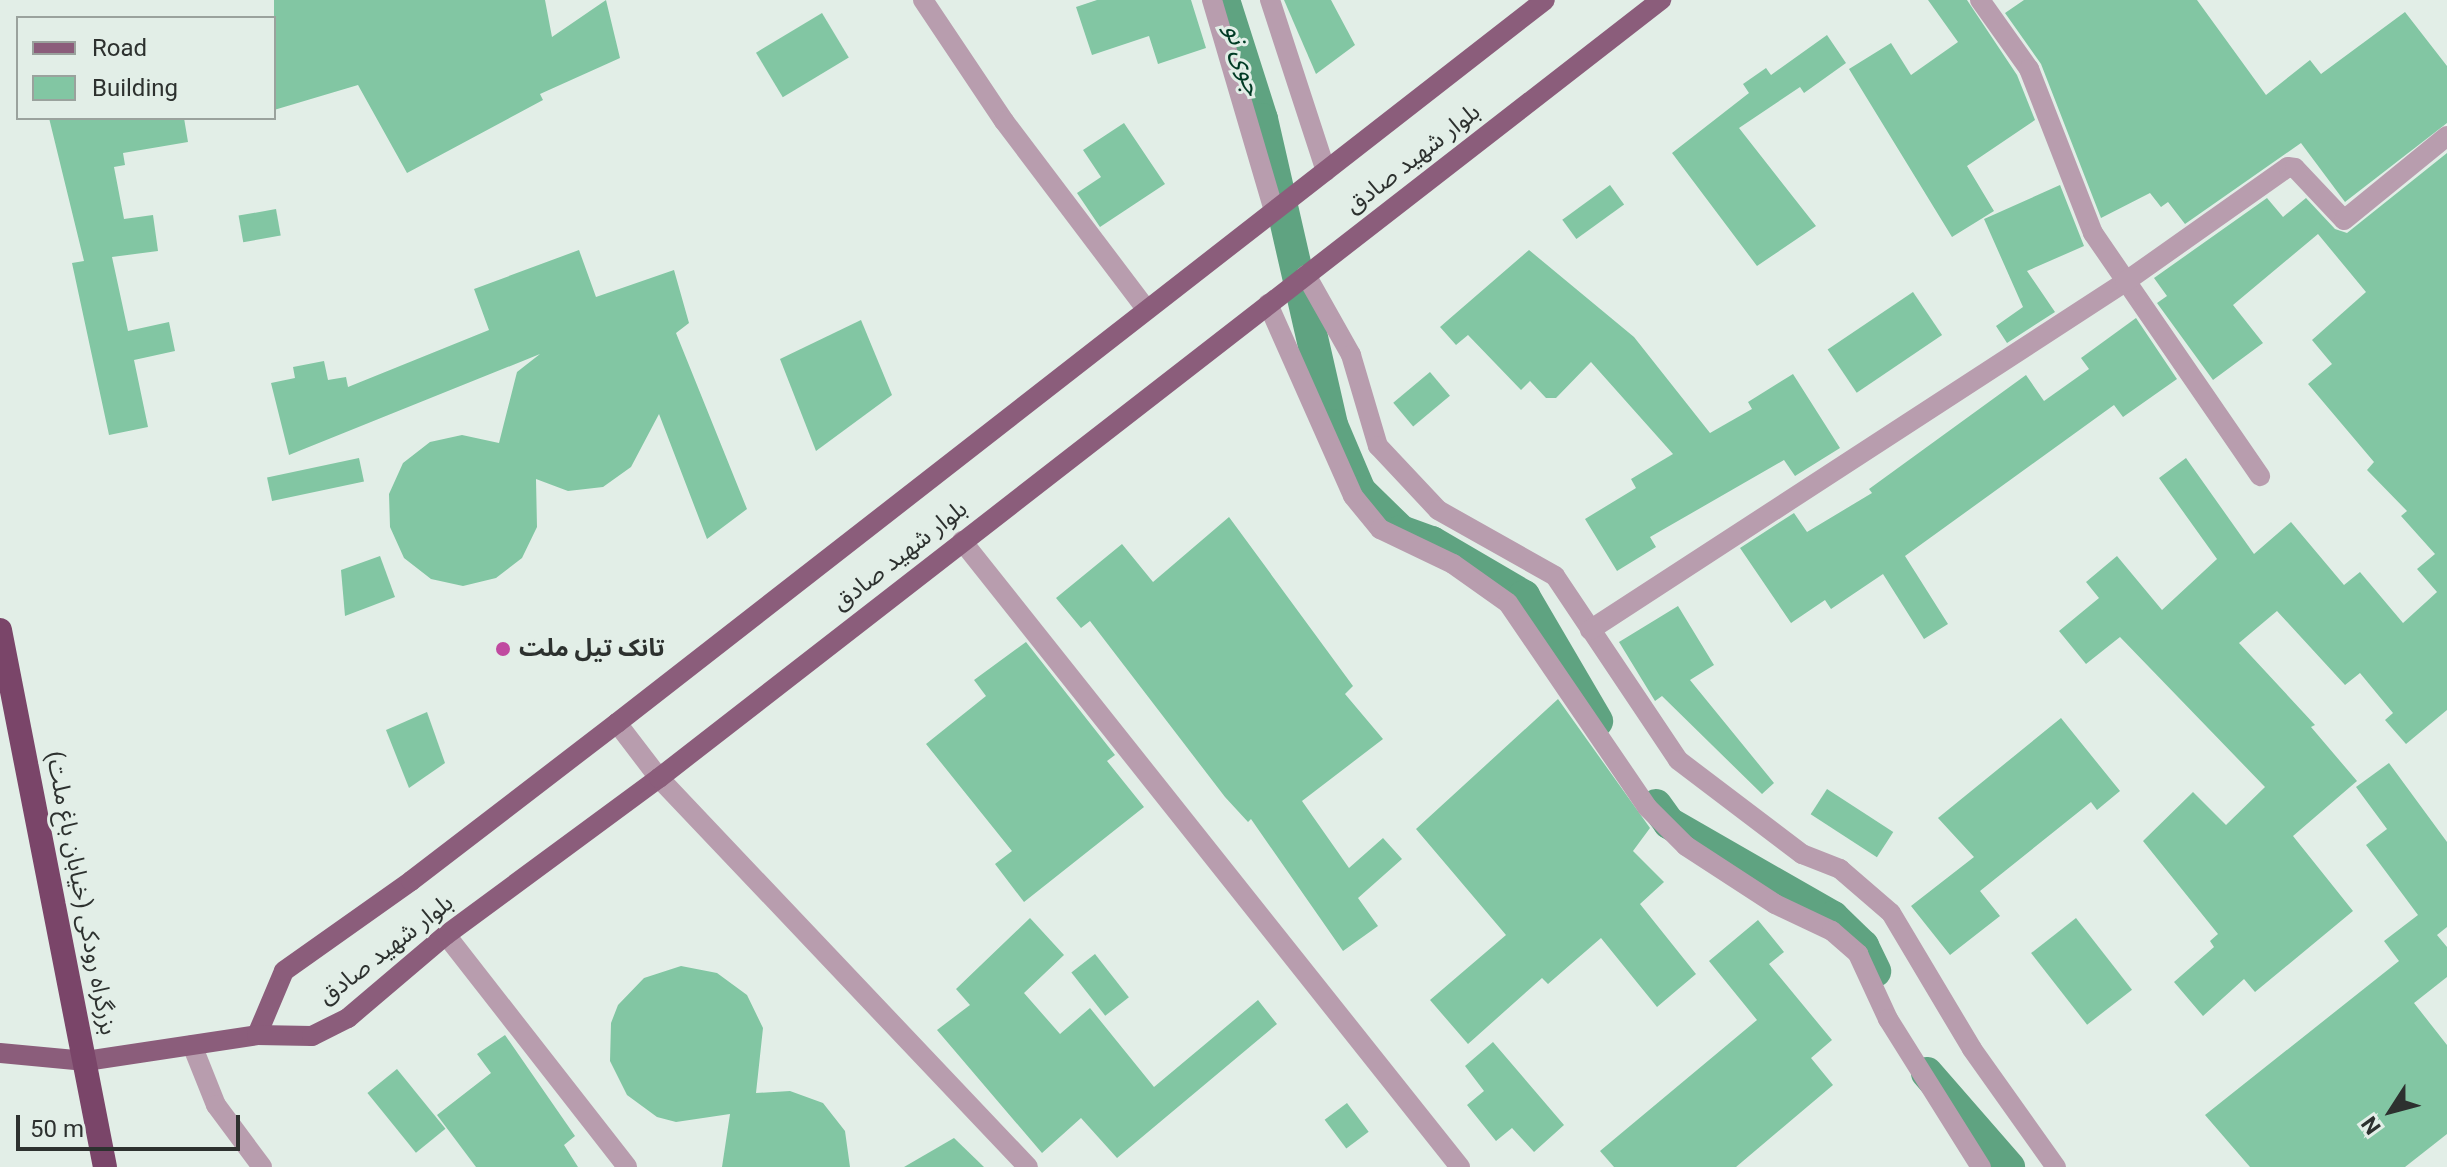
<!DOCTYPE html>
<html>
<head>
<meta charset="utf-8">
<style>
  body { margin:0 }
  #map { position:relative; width:2447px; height:1167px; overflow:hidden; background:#e2eee7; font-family:Roboto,"Noto Sans Arabic",sans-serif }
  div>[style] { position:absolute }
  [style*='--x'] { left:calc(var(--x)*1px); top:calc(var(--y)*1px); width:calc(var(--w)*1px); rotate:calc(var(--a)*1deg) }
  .canal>* { height:32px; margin:-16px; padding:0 16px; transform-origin:16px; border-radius:16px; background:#5fa381 }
  .building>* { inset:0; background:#82c6a3; transform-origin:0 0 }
  .minor>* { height:20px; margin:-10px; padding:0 10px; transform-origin:10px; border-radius:10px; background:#b89dae }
  .major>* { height:20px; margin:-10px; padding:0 10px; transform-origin:10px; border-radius:10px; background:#8b5d7b }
  .highway>* { height:24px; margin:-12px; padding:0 12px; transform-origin:12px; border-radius:12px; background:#7a4569 }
  .dots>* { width:22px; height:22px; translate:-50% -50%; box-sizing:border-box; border:4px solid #e2eee7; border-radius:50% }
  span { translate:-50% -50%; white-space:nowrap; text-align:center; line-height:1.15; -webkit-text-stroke:6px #e2eee7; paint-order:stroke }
  .street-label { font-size:24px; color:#2d312f }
  .poi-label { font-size:24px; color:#2d312f; font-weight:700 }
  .left { translate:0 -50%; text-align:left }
  .water-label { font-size:26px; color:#003a24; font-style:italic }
  .legend { position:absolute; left:16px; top:16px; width:260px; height:104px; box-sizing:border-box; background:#e2eee7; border:2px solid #9aa29d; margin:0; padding:10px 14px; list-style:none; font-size:24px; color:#2d312f }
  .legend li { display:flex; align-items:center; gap:16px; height:40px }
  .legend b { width:40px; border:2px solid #9aa29d }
  .north { position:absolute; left:2351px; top:1071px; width:80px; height:80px; -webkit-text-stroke:6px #e2eee7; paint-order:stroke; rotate:234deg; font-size:22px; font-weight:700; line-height:32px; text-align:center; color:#2d312f }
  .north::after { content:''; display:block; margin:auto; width:28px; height:36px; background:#2d312f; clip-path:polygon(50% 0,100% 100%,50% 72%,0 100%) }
  .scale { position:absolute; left:16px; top:1115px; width:224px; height:36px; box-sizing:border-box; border:4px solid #2d312f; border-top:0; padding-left:10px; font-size:24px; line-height:28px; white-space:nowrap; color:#2d312f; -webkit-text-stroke:6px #e2eee7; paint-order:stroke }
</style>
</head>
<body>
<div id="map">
  <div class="canal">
    <div style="--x:1224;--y:0;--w:125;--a:72.3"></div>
    <div style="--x:1262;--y:119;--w:314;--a:77.1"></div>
    <div style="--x:1332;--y:425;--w:72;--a:67"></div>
    <div style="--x:1360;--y:491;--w:57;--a:44.3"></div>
    <div style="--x:1401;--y:531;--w:33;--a:20"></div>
    <div style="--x:1432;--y:542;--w:107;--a:30.4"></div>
    <div style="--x:1524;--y:596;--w:145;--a:59.7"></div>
    <div style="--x:1656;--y:805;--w:22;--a:54"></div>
    <div style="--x:1669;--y:823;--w:189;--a:29.8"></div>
    <div style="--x:1833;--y:917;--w:42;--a:44"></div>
    <div style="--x:1863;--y:946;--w:28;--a:64"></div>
    <div style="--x:1927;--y:1073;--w:125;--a:48.9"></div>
  </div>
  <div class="building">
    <div style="clip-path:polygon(274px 0,545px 0,552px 37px,606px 0,620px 58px,540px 94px,543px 100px,407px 173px,358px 85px,274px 110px)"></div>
    <div style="clip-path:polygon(1097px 0,1191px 0,1206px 48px,1158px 64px,1149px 36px,1092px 55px,1076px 7px)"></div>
    <div style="clip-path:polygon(1284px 0,1331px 0,1355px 45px,1316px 74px)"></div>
    <div style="clip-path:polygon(1928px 0,1967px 0,2017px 75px,2035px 120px,1967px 166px,1994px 211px,1952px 237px,1849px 69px,1891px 43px,1911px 75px,1958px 42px)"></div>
    <div style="clip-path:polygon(2024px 0,2197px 0,2266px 95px,2310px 60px,2321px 74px,2405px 12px,2447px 66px,2447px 123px,2345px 202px,2301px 143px,2185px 224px,2168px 202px,2161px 207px,2150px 193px,2101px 218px,2041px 64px,2005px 13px)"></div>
    <div style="left:822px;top:13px;width:52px;height:77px;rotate:59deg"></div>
    <div style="clip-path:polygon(1827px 35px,1846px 63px,1804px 93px,1800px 87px,1739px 128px,1816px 226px,1757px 266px,1672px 153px,1749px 93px,1743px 84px,1766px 68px,1771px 75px)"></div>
    <div style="clip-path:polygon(49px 118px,184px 118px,188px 142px,123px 153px,125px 165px,114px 167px,124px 219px,153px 215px,158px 251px,112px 257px,128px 331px,169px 322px,175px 351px,134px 360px,148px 427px,109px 435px,72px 263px,84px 261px)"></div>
    <div style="clip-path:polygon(1124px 123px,1165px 184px,1100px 227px,1077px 193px,1101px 177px,1083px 150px)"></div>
    <div style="clip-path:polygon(2447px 153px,2447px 710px,2406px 744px,2385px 720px,2393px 713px,2360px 673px,2345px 685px,2277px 611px,2239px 643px,2315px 725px,2311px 727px,2357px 781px,2293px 836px,2353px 911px,2255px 992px,2244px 979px,2203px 1016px,2174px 982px,2214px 947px,2210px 941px,2218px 934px,2143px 841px,2193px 792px,2226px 825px,2265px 787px,2120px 637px,2086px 664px,2059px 631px,2099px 598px,2086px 582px,2117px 556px,2162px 610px,2217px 559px,2159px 478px,2186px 458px,2254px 554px,2291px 522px,2344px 585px,2360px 572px,2403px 623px,2437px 592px,2417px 569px,2435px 554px,2401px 516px,2407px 511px,2367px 470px,2374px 462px,2308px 384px,2332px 364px,2312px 340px,2366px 292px,2318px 234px,2233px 305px,2263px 343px,2213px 380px,2157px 303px,2167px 296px,2154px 278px,2267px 198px,2283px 217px,2306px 198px,2335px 229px,2347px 233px)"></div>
    <div style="left:1610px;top:185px;width:24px;height:59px;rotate:54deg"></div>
    <div style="clip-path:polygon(2060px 185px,2084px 246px,2027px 271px,2055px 312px,2007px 343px,1996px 326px,2023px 307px,1984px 219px)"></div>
    <div style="left:276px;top:209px;width:27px;height:38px;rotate:80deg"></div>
    <div style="clip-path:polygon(579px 250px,596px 297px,674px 270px,689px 323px,676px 333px,747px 509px,707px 539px,659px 414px,631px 467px,603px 487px,568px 491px,536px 479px,537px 527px,522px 558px,496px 578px,463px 586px,431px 579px,404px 558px,390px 527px,389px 494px,403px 463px,430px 442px,462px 435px,499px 443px,517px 372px,540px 354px,289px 455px,271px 383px,295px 378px,293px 367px,324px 361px,328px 380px,346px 377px,348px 387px,489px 330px,474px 289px)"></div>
    <div style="clip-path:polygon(1529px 250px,1634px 337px,1710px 433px,1752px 409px,1748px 402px,1793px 374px,1840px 448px,1795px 476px,1784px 460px,1650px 537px,1656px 547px,1617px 571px,1585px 519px,1636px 488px,1631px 479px,1673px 454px,1591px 362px,1556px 398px,1546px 398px,1530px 381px,1521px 390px,1468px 335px,1456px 345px,1440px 327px)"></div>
    <div style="left:1913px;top:292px;width:52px;height:103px;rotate:56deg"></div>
    <div style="clip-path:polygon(2136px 318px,2177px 379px,2123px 417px,2114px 405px,1905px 556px,1948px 624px,1924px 639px,1883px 574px,1831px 609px,1825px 600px,1791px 623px,1740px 548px,1794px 513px,1807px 532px,1872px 493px,1869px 489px,2026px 375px,2044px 401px,2089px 369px,2081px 358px)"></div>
    <div style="clip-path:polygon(861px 320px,892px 395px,816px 451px,780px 359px)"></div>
    <div style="left:1430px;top:372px;width:31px;height:48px;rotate:50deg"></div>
    <div style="left:359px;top:458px;width:24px;height:94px;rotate:78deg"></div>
    <div style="clip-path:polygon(1229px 517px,1353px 686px,1345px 694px,1383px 739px,1302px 801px,1349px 868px,1383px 838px,1402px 859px,1358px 898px,1378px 926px,1343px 951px,1251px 819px,1248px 822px,1225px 797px,1090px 621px,1081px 628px,1056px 598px,1122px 544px,1153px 582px)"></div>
    <div style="clip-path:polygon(380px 556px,395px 597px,345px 616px,341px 570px)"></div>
    <div style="clip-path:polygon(1678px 606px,1714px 665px,1690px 680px,1774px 783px,1762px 794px,1662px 696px,1655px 701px,1619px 642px)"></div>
    <div style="clip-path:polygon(1026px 642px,1115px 755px,1107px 761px,1144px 807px,1024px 902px,995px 864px,1012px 851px,926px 744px,986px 696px,974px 680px)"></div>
    <div style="clip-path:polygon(1558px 699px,1650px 828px,1633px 851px,1664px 882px,1640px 904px,1696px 974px,1657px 1007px,1601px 938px,1548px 984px,1542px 978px,1468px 1044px,1430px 1000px,1506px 935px,1416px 829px)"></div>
    <div style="clip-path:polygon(427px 712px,445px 763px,409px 788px,386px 730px)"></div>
    <div style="clip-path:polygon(2061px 718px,2120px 791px,2097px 810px,2091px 802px,1980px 891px,2000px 916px,1950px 955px,1911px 906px,1974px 857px,1938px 818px)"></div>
    <div style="clip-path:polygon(2389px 763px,2447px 842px,2447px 927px,2437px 935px,2447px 947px,2447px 977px,2414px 1003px,2447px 1045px,2447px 1134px,2405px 1167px,2250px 1167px,2205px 1115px,2399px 961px,2384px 941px,2418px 915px,2366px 845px,2387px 829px,2356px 787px)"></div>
    <div style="left:1827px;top:789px;width:79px;height:30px;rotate:33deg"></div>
    <div style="clip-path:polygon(1030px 918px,1064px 955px,1024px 993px,1060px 1034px,1090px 1008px,1154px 1087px,1258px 1000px,1277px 1024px,1117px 1158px,1081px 1118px,1042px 1153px,937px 1030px,970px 1005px,956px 989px)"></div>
    <div style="left:2076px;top:918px;width:91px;height:57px;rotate:52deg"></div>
    <div style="clip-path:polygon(1758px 920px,1784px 952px,1769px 964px,1832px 1040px,1811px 1058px,1833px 1085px,1736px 1167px,1614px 1167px,1600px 1151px,1757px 1020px,1709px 961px)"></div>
    <div style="left:1095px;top:954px;width:55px;height:30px;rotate:52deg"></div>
    <div style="clip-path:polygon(681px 966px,717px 973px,747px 995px,763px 1028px,756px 1093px,790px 1091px,823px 1103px,845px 1131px,850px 1167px,722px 1167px,730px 1114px,676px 1122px,657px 1117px,627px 1095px,610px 1061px,611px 1023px,618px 1005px,644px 978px)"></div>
    <div style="clip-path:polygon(505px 1035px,575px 1136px,564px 1145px,578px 1167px,476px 1167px,437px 1115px,491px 1073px,477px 1054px)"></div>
    <div style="clip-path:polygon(1493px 1042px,1564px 1125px,1534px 1152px,1512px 1128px,1496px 1141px,1467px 1105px,1484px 1091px,1465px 1066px)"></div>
    <div style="left:397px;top:1069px;width:77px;height:38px;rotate:51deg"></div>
    <div style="left:1347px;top:1103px;width:36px;height:28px;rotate:53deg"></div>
    <div style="clip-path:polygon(954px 1138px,984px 1167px,904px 1167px)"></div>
  </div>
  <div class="minor">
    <div style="--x:923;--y:0;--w:146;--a:56.2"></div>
    <div style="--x:1004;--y:121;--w:236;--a:52.9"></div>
    <div style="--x:1212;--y:0;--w:219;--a:73.6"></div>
    <div style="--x:1270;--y:0;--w:180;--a:71.9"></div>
    <div style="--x:1980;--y:0;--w:85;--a:54.6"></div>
    <div style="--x:2029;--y:69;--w:176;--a:68.7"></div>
    <div style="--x:2093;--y:233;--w:295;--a:55.5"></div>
    <div style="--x:1306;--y:275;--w:92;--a:60.6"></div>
    <div style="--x:1351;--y:355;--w:95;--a:73.5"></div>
    <div style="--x:1378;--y:446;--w:88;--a:46.8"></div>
    <div style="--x:1438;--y:510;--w:134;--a:29.4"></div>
    <div style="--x:1555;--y:576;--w:221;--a:56.2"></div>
    <div style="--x:1678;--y:760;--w:156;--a:37.2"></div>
    <div style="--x:1802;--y:854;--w:41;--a:21.5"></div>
    <div style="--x:1840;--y:869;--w:67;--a:40.8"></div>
    <div style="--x:1891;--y:913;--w:158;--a:59.2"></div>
    <div style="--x:1972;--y:1049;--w:145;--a:54.6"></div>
    <div style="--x:1268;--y:304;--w:210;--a:66.1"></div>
    <div style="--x:1353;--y:496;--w:43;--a:50.7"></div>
    <div style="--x:1380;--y:529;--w:81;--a:25.6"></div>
    <div style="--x:1453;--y:564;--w:67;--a:35.3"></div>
    <div style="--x:1508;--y:603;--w:247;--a:55.7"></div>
    <div style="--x:1647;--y:807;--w:55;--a:45"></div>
    <div style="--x:1686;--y:846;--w:106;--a:33.1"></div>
    <div style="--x:1775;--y:904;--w:63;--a:25.3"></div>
    <div style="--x:1832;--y:931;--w:35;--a:41"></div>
    <div style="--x:1858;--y:954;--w:72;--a:65.2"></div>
    <div style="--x:1888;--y:1019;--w:175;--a:57.9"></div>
    <div style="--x:962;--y:541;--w:800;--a:51.5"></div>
    <div style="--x:1590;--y:630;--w:638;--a:-33.04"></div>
    <div style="--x:2125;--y:282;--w:199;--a:-35.2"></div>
    <div style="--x:2288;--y:167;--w:7;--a:8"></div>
    <div style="--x:2295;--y:168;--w:71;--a:46.7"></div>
    <div style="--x:2344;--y:220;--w:133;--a:-39.2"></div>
    <div style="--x:617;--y:723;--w:69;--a:52.6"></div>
    <div style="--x:659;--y:778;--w:536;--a:46.51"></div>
    <div style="--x:446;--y:935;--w:294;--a:52"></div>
    <div style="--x:192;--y:1045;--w:65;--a:68.2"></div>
    <div style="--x:216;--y:1105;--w:77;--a:53.4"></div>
  </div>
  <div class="major">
    <div style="--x:257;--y:1035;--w:69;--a:-67.1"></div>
    <div style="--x:284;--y:971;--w:156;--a:-35.3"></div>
    <div style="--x:411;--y:881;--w:260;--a:-37.5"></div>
    <div style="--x:617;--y:723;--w:1176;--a:-37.92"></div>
    <div style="--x:0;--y:1053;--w:86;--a:5.3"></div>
    <div style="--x:86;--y:1061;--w:173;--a:-8.6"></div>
    <div style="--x:257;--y:1035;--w:55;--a:1"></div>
    <div style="--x:312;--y:1036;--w:40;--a:-26.6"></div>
    <div style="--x:348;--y:1018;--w:128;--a:-40.3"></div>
    <div style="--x:446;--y:935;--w:265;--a:-36.4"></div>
    <div style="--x:659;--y:778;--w:1269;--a:-37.83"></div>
  </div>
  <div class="highway">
    <div style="--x:0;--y:630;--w:547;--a:78.94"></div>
  </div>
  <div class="dots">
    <div style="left:503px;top:649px;background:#c04aa0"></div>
  </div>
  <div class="street-label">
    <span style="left:1413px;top:159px;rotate:-38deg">بلوار شهید صادق</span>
    <span style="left:900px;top:556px;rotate:-38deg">بلوار شهید صادق</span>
    <span style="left:81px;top:893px;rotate:79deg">بزرگراه رودکی (خیابان باغ ملت)</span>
    <span style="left:386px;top:950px;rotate:-38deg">بلوار شهید صادق</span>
  </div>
  <div class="poi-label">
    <span class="left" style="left:519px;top:649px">تانک تیل ملت</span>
  </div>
  <div class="water-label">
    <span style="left:1243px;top:60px;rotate:73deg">جوی نو</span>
  </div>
  <ul class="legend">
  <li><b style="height:10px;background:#8b5d7b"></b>Road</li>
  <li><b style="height:22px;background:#82c6a3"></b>Building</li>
  </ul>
  <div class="north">N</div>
  <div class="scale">50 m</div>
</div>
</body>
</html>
